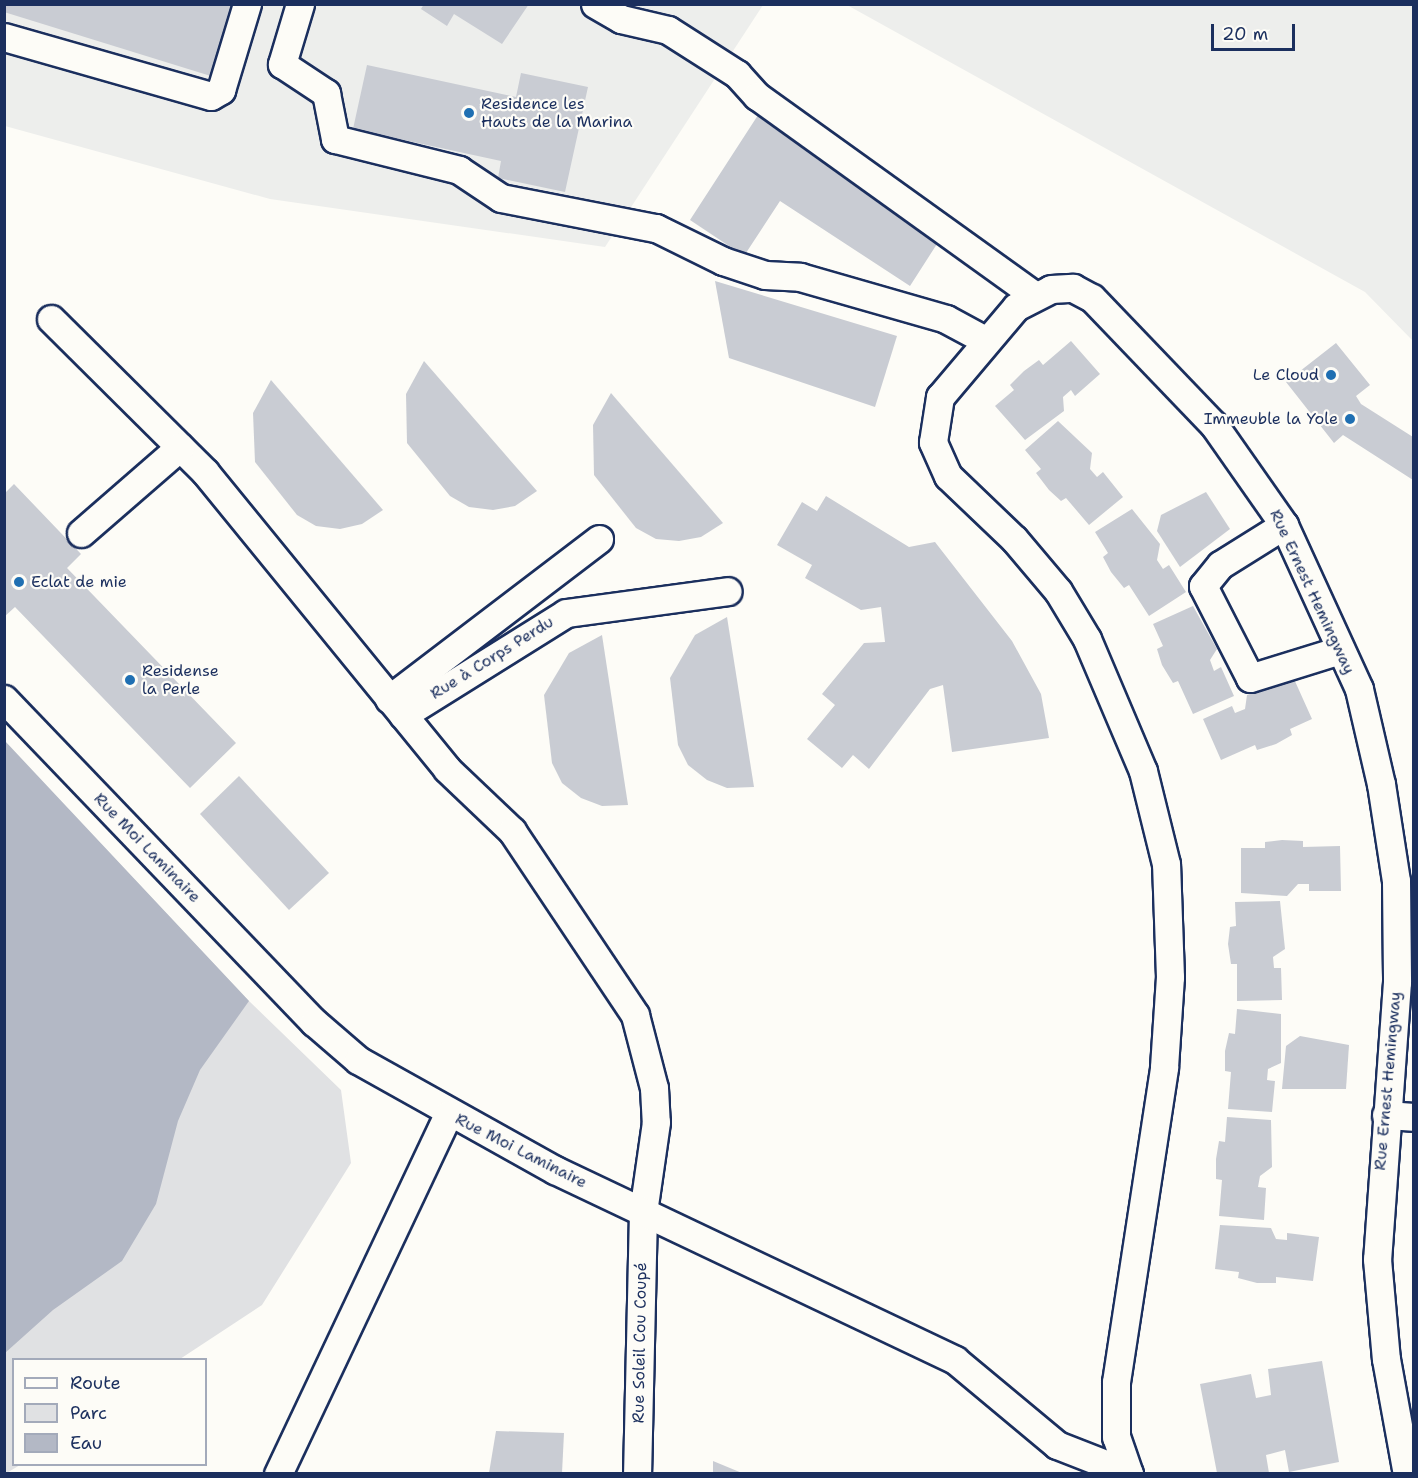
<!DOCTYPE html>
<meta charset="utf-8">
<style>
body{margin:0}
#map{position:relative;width:1418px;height:1478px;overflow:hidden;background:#fdfcf7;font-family:"Shantell Sans",sans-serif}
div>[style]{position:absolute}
.built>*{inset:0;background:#edeeec}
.green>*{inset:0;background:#e0e1e3}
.water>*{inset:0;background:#b3b8c5}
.building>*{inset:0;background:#c9ccd3}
.roads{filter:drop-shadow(2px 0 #1b2f5e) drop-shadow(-2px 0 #1b2f5e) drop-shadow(0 2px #1b2f5e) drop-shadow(0 -2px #1b2f5e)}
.minor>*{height:27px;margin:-13.5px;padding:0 13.5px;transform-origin:13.5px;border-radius:13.5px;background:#fdfcf7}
.dots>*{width:16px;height:16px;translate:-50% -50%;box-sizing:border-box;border:3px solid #fdfcf7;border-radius:50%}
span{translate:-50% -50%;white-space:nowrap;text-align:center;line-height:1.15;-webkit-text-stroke:4.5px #fdfcf7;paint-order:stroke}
.poi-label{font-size:16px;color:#1b2f5e}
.left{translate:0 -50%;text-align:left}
.right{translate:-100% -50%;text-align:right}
.street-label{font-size:16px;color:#1b2f5e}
.frame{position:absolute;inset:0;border:6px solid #1b2f5e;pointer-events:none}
.legend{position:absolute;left:12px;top:1358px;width:195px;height:108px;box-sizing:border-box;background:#fdfcf7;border:2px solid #a3aaba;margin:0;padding:8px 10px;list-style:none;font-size:18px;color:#1b2f5e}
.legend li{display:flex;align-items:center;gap:12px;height:30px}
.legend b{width:30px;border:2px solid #a3aaba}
.scale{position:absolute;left:1211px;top:24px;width:84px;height:27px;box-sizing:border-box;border:3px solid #1b2f5e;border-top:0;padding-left:8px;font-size:18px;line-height:21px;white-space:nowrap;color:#1b2f5e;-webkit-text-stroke:4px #fdfcf7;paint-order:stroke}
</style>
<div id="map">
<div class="built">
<i style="clip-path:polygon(4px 5px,763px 5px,605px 247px,270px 199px,5px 126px)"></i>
<i style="clip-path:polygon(847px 5px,1413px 5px,1413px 341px,1365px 292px)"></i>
</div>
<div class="green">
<i style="clip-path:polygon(4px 741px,249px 1001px,341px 1090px,351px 1163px,262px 1305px,180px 1359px,14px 1360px,14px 1464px,20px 1465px,5px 1474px)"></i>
</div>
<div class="water">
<i style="clip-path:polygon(5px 741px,249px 1001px,200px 1070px,178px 1121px,156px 1204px,122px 1261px,53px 1310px,5px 1353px)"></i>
</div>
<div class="building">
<i style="clip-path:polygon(4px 4px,237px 4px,214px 77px,4px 12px)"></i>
<i style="clip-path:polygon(424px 4px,529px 4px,502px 44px,454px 14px,447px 26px,421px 9px)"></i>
<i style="clip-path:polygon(367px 65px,516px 97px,521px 73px,588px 87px,565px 192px,498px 178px,501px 161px,353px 129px)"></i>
<i style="clip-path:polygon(760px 112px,944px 233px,910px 286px,780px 201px,744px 256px,690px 220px)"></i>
<i style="clip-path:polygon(715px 281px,897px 336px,875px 407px,729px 358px)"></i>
<i style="clip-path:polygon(1071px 341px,1100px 374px,1075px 396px,1071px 390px,1063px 397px,1064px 411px,1025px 440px,995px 406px,1014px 390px,1010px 385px,1024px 371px,1039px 360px,1043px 365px)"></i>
<i style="clip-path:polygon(1336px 343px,1370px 385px,1356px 396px,1361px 404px,1413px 437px,1413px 480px,1343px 435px,1334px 443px,1286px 382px)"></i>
<i style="clip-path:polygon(424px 361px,537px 491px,515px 506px,493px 510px,469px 507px,450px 496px,407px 443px,406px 394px)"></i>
<i style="clip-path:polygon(271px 380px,383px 510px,362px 524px,340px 529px,316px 526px,297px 515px,255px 462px,253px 413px)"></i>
<i style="clip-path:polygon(611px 393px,723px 523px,701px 537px,679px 541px,656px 539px,636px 528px,594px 475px,593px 425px)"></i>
<i style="clip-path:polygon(1058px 421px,1092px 453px,1090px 469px,1097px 477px,1103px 472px,1123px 497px,1089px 525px,1066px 498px,1061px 501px,1049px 490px,1036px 473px,1041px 469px,1025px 450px)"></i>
<i style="clip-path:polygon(14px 484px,81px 554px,67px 568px,236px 743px,190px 788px,15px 607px,4px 617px,4px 494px)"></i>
<i style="clip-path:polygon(1206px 492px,1230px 529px,1180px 567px,1157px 531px,1161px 515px)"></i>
<i style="clip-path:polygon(826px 496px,909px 547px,935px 542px,1012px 641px,1041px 694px,1049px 738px,952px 752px,943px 685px,930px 689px,869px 769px,853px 755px,842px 768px,807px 739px,835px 705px,822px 694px,864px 643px,885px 642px,881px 607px,861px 610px,805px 578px,812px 565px,777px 545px,802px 502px,817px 511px)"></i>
<i style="clip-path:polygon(1132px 509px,1160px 544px,1157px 560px,1163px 569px,1169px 565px,1186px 592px,1149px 616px,1129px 585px,1124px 588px,1111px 572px,1103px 557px,1108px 553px,1095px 532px)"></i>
<i style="clip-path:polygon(1193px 606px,1217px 649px,1210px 660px,1214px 671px,1221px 667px,1234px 696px,1193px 714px,1178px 681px,1173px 683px,1162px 665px,1157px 649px,1163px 646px,1153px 624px)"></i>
<i style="clip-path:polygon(727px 617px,754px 787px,727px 788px,707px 780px,688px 765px,678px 745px,670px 678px,695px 635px)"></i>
<i style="clip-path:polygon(602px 635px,628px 805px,602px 806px,581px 798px,562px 783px,552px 763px,544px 695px,569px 653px)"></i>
<i style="clip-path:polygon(1294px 679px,1312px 719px,1290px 729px,1292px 735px,1276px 744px,1257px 750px,1255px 745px,1221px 760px,1203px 719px,1232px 706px,1235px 713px,1245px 709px,1247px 695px)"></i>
<i style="clip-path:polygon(239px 776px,329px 873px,289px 910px,200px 814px)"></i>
<i style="clip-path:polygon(1282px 840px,1303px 841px,1303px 847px,1340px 846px,1341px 891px,1309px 891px,1309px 884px,1298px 884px,1287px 896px,1241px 893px,1241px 848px,1265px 848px,1265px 842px)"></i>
<i style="clip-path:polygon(1280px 901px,1285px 949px,1273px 957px,1274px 968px,1281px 968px,1282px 1000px,1237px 1001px,1237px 964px,1231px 964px,1228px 944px,1230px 927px,1236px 926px,1235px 902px)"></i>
<i style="clip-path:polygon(1237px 1009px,1281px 1014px,1281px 1063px,1268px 1069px,1267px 1080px,1275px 1081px,1272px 1112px,1228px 1109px,1231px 1072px,1225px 1071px,1225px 1051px,1229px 1033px,1235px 1034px)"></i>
<i style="clip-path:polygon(1300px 1036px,1349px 1045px,1346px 1089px,1282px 1089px,1286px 1046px)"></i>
<i style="clip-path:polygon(1227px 1117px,1271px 1120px,1272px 1167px,1260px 1176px,1258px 1187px,1266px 1188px,1264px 1220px,1219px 1216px,1222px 1180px,1216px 1179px,1216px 1159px,1219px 1141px,1225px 1142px)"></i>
<i style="clip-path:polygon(1220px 1225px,1271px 1228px,1276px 1239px,1287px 1240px,1287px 1233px,1319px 1237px,1313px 1281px,1276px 1277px,1276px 1283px,1257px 1283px,1238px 1278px,1239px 1272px,1215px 1269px)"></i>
<i style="clip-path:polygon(1322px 1361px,1339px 1462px,1289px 1472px,1285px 1450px,1266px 1455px,1269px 1473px,1217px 1473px,1200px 1384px,1251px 1374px,1256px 1398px,1271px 1395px,1268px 1369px)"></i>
<i style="clip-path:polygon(496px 1431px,564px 1433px,562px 1473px,489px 1473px)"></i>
<i style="clip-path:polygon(713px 1461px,742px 1473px,713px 1473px)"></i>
</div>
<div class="roads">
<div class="minor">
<i style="left:300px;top:4px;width:63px;rotate:106.7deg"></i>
<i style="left:282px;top:64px;width:53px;rotate:33.4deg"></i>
<i style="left:326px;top:93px;width:47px;rotate:78.9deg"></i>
<i style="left:335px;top:139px;width:128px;rotate:14deg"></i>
<i style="left:459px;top:170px;width:50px;rotate:33.7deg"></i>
<i style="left:501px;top:198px;width:158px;rotate:11deg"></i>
<i style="left:656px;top:228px;width:75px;rotate:26.2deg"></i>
<i style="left:723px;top:261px;width:44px;rotate:18.4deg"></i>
<i style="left:765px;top:275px;width:35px;rotate:3deg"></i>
<i style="left:800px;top:277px;width:152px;rotate:16deg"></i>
<i style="left:946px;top:319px;width:44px;rotate:28.3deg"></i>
<i style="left:595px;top:4px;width:30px;rotate:30deg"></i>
<i style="left:621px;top:19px;width:48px;rotate:13.2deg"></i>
<i style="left:668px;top:30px;width:82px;rotate:32.5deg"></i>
<i style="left:737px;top:74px;width:30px;rotate:48deg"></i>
<i style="left:757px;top:96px;width:340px;rotate:35.7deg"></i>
<i style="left:4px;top:37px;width:215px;rotate:15.9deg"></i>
<i style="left:211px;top:96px;width:12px;rotate:-31deg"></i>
<i style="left:221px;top:90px;width:90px;rotate:-73.2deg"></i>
<i style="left:51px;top:319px;width:217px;rotate:44.8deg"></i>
<i style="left:205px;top:472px;width:383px;rotate:50.8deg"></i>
<i style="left:447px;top:769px;width:90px;rotate:43.6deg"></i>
<i style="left:512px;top:831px;width:221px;rotate:56.2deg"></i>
<i style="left:635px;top:1015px;width:75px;rotate:75.4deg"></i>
<i style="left:654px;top:1088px;width:34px;rotate:87deg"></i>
<i style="left:656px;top:1122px;width:91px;rotate:98.2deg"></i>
<i style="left:643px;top:1212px;width:262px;rotate:91.3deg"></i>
<i style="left:1284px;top:525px;width:75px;rotate:148deg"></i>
<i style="left:1220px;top:565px;width:27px;rotate:129deg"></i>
<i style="left:1203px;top:586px;width:103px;rotate:62.9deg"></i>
<i style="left:1250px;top:678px;width:94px;rotate:-17.3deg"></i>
<i style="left:81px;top:533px;width:131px;rotate:-41deg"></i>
<i style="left:4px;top:699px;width:448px;rotate:46.2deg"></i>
<i style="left:314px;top:1022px;width:58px;rotate:40.8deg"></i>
<i style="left:358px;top:1060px;width:226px;rotate:29.2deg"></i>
<i style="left:555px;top:1170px;width:443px;rotate:25.4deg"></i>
<i style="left:955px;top:1360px;width:133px;rotate:39.8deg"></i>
<i style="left:1057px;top:1445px;width:77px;rotate:21.3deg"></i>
<i style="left:389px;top:699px;width:264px;rotate:-37.3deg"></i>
<i style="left:403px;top:715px;width:192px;rotate:-32deg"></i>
<i style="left:566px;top:613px;width:163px;rotate:-7.7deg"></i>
<i style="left:1386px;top:1115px;width:28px;rotate:4deg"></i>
<i style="left:278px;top:1474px;width:398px;rotate:-64.7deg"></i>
<i style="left:1129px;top:1474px;width:39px;rotate:-109deg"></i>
<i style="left:1116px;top:1437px;width:55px;rotate:-90deg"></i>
<i style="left:1116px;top:1382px;width:319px;rotate:-81.3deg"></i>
<i style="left:1164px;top:1067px;width:90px;rotate:-86.2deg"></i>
<i style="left:1170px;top:977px;width:113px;rotate:-92deg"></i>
<i style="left:1166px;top:864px;width:96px;rotate:-103.9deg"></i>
<i style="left:1143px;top:771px;width:143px;rotate:-113deg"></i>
<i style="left:1087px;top:639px;width:56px;rotate:-121.1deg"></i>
<i style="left:1058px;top:591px;width:68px;rotate:-130.2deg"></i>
<i style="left:1014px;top:539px;width:91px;rotate:-136.3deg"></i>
<i style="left:948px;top:476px;width:37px;rotate:-114deg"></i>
<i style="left:933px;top:442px;width:46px;rotate:-81.2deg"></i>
<i style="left:940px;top:397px;width:118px;rotate:-49.8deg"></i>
<i style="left:1016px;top:307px;width:39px;rotate:-27deg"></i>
<i style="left:1051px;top:289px;width:22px;rotate:-3deg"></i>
<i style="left:1073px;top:288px;width:21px;rotate:28deg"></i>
<i style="left:1092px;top:298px;width:176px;rotate:46.2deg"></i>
<i style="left:1214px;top:425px;width:122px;rotate:55deg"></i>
<i style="left:1284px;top:525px;width:180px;rotate:65.4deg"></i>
<i style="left:1359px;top:689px;width:98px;rotate:77deg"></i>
<i style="left:1381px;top:784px;width:98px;rotate:81.2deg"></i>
<i style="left:1396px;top:881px;width:101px;rotate:89.4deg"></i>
<i style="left:1397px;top:982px;width:278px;rotate:94.1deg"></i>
<i style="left:1377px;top:1259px;width:100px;rotate:84.9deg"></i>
<i style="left:1386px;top:1359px;width:117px;rotate:79.7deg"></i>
</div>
</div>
<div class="dots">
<i style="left:469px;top:113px;background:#1f6fb2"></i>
<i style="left:1331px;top:375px;background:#1f6fb2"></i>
<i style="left:1350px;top:419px;background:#1f6fb2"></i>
<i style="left:19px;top:582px;background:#1f6fb2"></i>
<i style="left:130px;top:680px;background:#1f6fb2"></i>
</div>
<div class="poi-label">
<span class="left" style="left:481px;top:113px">Residence les<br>Hauts de la Marina</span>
<span class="right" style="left:1319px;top:375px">Le Cloud</span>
<span class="right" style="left:1338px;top:419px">Immeuble la Yole</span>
<span class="left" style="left:31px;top:582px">Eclat de mie</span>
<span class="left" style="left:142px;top:680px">Residense<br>la Perle</span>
</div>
<div class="street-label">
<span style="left:1312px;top:592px;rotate:65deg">Rue Ernest Hemingway</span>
<span style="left:492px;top:658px;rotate:-32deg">Rue à Corps Perdu</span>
<span style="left:147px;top:848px;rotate:46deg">Rue Moi Laminaire</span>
<span style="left:1388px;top:1081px;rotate:-85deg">Rue Ernest Hemingway</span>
<span style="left:521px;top:1151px;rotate:27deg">Rue Moi Laminaire</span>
<span style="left:640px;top:1343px;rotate:-89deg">Rue Soleil Cou Coupé</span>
</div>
<div class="frame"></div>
<ul class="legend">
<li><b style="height:8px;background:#fdfcf7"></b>Route</li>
<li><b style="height:16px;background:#e0e1e3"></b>Parc</li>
<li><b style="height:16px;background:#b3b8c5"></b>Eau</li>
</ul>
<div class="scale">20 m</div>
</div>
